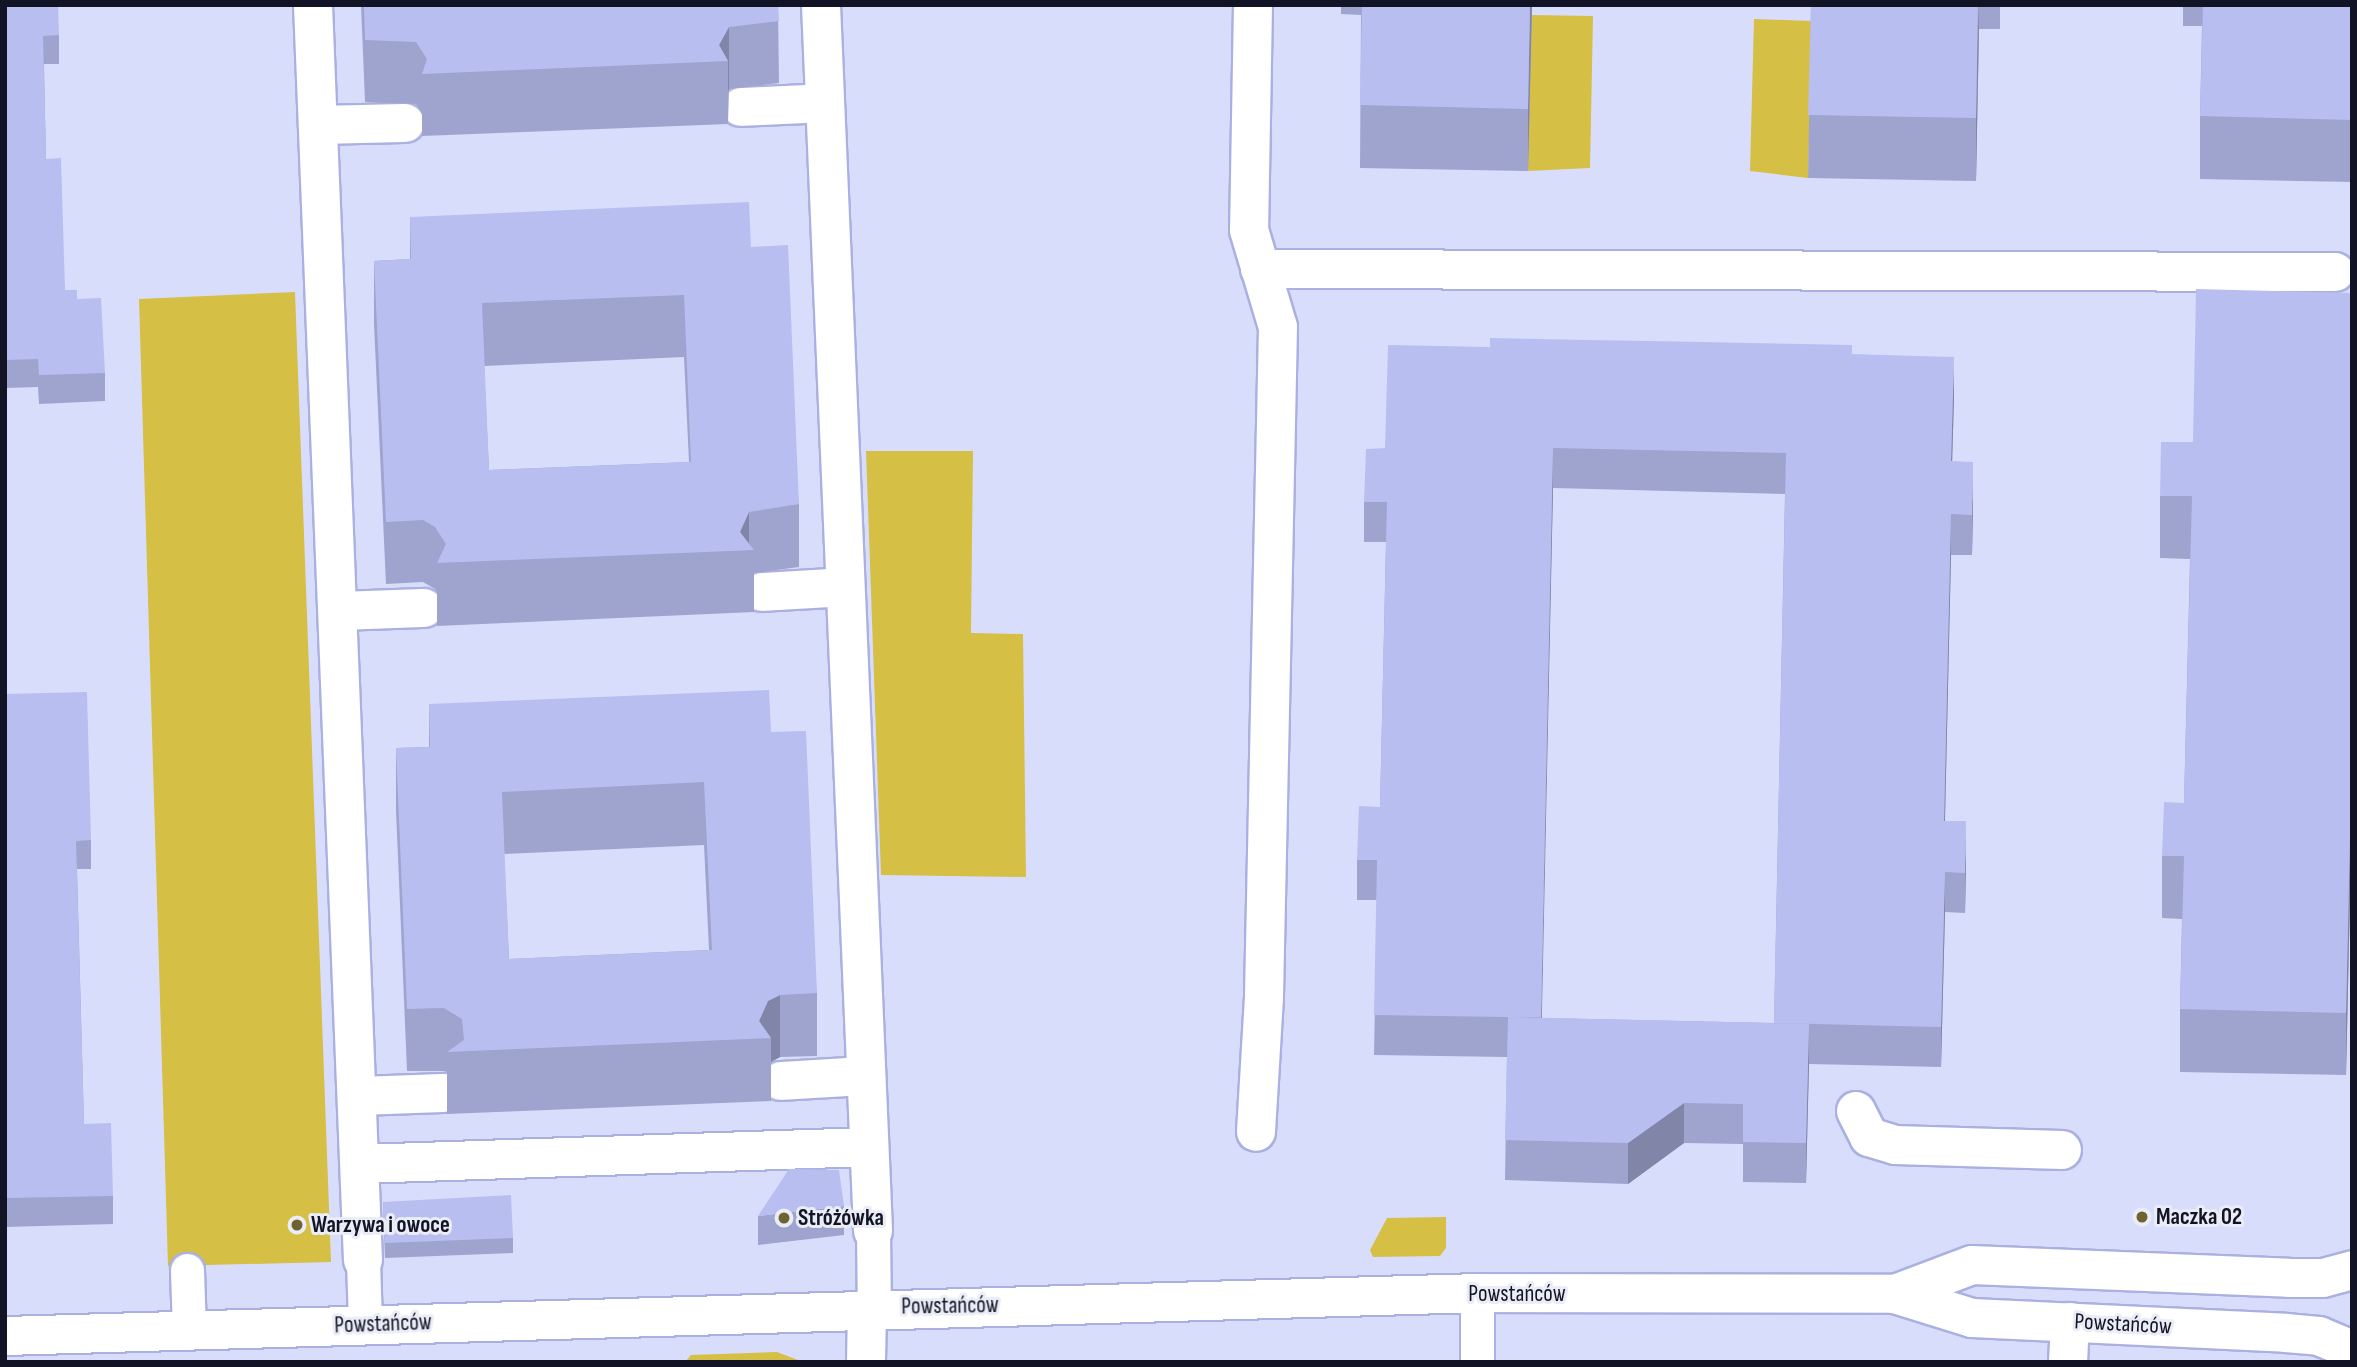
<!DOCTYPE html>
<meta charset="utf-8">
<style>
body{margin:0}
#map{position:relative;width:2357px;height:1367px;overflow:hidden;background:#d9ddfc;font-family:"Sofia Sans Condensed",sans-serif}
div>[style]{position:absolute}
.green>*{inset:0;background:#d5bf44}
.roads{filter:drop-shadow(2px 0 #aab1e1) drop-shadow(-2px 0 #aab1e1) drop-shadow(0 2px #aab1e1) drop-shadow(0 -2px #aab1e1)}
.lane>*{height:33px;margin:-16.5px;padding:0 16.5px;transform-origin:16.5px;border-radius:16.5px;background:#fff}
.street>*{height:38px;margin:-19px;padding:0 19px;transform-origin:19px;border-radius:19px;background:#fff}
.secondary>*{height:38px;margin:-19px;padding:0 19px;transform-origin:19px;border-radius:19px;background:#fff}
.wall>*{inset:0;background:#9ea4ce}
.shaded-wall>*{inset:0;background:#8186a8}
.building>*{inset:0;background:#b8bff0}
.dots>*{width:19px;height:19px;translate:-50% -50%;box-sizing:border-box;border:4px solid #eaecf6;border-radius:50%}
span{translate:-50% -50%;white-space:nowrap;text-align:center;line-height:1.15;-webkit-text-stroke:6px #eaecf6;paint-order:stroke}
.poi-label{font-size:23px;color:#121425;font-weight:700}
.left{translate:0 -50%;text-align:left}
.street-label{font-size:23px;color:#121425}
.frame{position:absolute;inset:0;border:7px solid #121425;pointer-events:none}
</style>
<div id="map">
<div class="green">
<i style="clip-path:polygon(1531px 15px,1593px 16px,1590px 168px,1528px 171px)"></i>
<i style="clip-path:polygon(1754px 19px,1812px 21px,1808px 178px,1750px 171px)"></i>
<i style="clip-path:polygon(295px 292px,331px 1262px,168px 1266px,139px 299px)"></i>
<i style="clip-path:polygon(866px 451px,973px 451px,971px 633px,1023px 634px,1026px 877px,881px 875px)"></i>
<i style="clip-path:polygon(1446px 1217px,1446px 1248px,1440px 1256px,1373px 1257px,1370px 1250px,1387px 1218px)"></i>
<i style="clip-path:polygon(777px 1352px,803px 1362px,685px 1362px,691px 1355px)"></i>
</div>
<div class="roads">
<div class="lane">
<i style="left:873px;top:1231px;width:77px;rotate:89.3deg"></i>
<i style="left:363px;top:1260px;width:64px;rotate:88.2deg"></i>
<i style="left:187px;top:1270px;width:60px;rotate:88.1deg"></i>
<i style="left:1477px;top:1362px;width:69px;rotate:-90deg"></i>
</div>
<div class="street">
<i style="left:313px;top:5px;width:1256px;rotate:87.72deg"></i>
<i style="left:821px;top:5px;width:1227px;rotate:87.57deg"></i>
<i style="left:1253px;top:5px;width:225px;rotate:91deg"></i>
<i style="left:1249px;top:230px;width:101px;rotate:73.4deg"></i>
<i style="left:1278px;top:327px;width:670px;rotate:91.2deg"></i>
<i style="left:1264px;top:997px;width:135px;rotate:93.4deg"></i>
<i style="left:741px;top:107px;width:84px;rotate:-2.7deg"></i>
<i style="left:318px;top:125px;width:87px;rotate:-1.3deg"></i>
<i style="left:1260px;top:269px;width:1075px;rotate:0.16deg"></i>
<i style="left:762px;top:592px;width:83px;rotate:-3.4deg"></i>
<i style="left:338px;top:611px;width:86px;rotate:-2deg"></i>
<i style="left:781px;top:1081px;width:85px;rotate:-3.4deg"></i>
<i style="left:358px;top:1096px;width:86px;rotate:-2deg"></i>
<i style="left:1856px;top:1111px;width:29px;rotate:63deg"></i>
<i style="left:1869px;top:1137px;width:27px;rotate:17deg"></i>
<i style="left:1895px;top:1145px;width:167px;rotate:1.7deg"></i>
<i style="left:360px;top:1164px;width:509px;rotate:-1.91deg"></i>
<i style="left:866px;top:1362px;width:54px;rotate:-88.9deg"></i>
<i style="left:2068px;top:1362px;width:40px;rotate:-87.1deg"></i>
</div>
<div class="secondary">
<i style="left:1895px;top:1294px;width:82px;rotate:-20.6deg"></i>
<i style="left:1972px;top:1265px;width:317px;rotate:2.3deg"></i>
<i style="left:2289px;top:1278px;width:34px"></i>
<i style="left:2323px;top:1278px;width:30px;rotate:-15deg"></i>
<i style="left:5px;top:1336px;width:1473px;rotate:-1.67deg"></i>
<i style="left:1477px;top:1293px;width:418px;rotate:0.1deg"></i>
<i style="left:1895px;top:1294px;width:81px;rotate:17.3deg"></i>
<i style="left:1972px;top:1318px;width:314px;rotate:2.7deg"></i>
<i style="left:2286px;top:1333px;width:33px;rotate:5deg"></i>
<i style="left:2319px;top:1336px;width:36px;rotate:23deg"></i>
</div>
</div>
<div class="wall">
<i style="clip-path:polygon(5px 5px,59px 35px,59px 64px,44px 64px,46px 159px,65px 290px,77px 299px,105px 373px,105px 401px,39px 404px,38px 387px,5px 388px)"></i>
<i style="clip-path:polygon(361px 5px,778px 5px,779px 83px,729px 89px,728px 124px,422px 136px,422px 114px,416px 104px,365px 102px)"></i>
<i style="clip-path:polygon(1341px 5px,1532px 5px,1528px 171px,1360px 168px,1361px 15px,1341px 14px)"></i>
<i style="clip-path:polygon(1811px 5px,2000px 5px,2000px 29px,1979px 29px,1976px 181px,1808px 178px)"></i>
<i style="clip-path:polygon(2183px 5px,2352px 5px,2352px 182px,2200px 179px,2200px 116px,2202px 26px,2183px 26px)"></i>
<i style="clip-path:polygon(evenodd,410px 217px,751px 247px,799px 504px,799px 567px,754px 573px,754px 612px,437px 626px,437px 592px,435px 589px,423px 582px,386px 584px,374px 324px,374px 261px,410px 259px,410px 217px,684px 357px,689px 462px,489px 470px,484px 366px,684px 357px)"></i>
<i style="clip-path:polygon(2352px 293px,2352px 811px,2346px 1075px,2180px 1072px,2180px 1009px,2182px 919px,2162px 918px,2162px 856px,2184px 803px,2190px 559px,2160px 558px,2160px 496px,2193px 442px)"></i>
<i style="clip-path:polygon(evenodd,1490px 347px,1852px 354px,1954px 397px,1952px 461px,1973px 502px,1972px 555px,1951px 555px,1945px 821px,1966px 861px,1965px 913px,1945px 912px,1941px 1067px,1809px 1064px,1806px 1183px,1743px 1182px,1743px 1144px,1684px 1143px,1628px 1184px,1505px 1180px,1507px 1057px,1374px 1055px,1377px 900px,1357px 900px,1357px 860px,1380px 807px,1386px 542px,1364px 542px,1364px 502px,1385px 448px,1490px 347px,1553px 488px,1785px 494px,1774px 1023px,1541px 1018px,1553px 488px)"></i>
<i style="clip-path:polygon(5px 694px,91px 840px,91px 869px,77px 869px,84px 1124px,113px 1196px,113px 1224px,5px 1227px)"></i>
<i style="clip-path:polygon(evenodd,429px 704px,771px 732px,817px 993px,817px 1056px,780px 1057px,771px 1062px,771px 1101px,447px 1114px,447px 1072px,444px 1071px,407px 1071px,396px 810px,396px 748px,429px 747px,429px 704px,704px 845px,709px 950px,509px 959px,504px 854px,704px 845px)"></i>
<i style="clip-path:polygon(383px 1202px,513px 1238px,513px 1253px,385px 1258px)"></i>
<i style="clip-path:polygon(844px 1206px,844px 1235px,758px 1245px,758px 1216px)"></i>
</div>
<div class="shaded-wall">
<i style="clip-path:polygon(1530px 5px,1532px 5px,1528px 171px,1528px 109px)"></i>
<i style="clip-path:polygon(1978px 5px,1979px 29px,1976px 181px,1976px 118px)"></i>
<i style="clip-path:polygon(729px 27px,729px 89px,728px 91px,728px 61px,719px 45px)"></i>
<i style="clip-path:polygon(1954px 357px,1954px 397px,1951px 502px,1951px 461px)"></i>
<i style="clip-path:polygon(1553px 448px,1553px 488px,1541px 1058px,1541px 1017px)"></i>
<i style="clip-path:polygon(1973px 462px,1973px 502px,1972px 555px,1972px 515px)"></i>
<i style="clip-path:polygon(749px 512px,749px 550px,740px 532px)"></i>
<i style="clip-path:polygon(1951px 514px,1951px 555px,1944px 861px,1944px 821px)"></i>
<i style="clip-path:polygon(2352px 749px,2352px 811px,2346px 1075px,2346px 1013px)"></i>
<i style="clip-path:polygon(1966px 821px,1966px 861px,1965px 913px,1965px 873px)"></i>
<i style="clip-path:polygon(1945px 872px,1945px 912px,1941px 1067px,1941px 1027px)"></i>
<i style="clip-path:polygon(780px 995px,780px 1057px,771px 1062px,771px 1038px,759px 1021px,768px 1001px)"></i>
<i style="clip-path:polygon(1809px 1024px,1809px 1065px,1806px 1183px,1806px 1143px)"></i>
<i style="clip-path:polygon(1684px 1103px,1684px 1143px,1628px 1184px,1628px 1143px)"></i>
</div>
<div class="building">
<i style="clip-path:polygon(5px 5px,58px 5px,59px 35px,43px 36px,46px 159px,61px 158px,65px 290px,77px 290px,77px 299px,101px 298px,105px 373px,39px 375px,38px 359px,5px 360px)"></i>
<i style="clip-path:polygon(364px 5px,778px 5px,779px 21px,729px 27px,719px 45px,728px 61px,422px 74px,427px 59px,416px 42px,365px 40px)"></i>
<i style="clip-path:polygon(1362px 5px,1530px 5px,1528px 109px,1360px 105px)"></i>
<i style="clip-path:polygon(1811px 5px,1978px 5px,1976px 118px,1808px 115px)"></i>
<i style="clip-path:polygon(2203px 5px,2352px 5px,2352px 120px,2200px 116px)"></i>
<i style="clip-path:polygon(evenodd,749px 202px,751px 247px,788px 245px,799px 504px,749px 512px,740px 532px,754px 550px,437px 563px,446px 544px,435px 527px,423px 520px,386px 522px,374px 261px,411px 259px,410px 217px,749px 202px,684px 295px,691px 462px,489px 470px,482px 303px,684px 295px)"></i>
<i style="clip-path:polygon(2196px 289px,2352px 293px,2352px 749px,2346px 1013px,2180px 1009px,2184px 856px,2162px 856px,2164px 802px,2184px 803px,2192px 496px,2160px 496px,2161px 442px,2193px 442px)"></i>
<i style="clip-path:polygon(1490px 338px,1852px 345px,1852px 354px,1954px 357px,1951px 461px,1973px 462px,1972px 515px,1951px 514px,1944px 821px,1966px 821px,1965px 873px,1945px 872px,1941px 1027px,1774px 1023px,1786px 453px,1553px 448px,1541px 1017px,1512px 1017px,1809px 1024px,1806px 1143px,1743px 1142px,1743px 1104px,1684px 1103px,1628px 1143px,1505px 1140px,1508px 1017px,1374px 1015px,1377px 860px,1357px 860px,1359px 806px,1380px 807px,1387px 502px,1364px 502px,1366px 449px,1385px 448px,1388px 345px,1490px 347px)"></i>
<i style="clip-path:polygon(evenodd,769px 690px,771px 732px,806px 731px,817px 993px,780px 995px,768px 1001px,759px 1021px,771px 1038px,447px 1052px,464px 1040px,462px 1019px,444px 1008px,407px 1009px,396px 748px,430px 747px,429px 704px,769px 690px,704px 782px,712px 950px,509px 959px,502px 792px,704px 782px)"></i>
<i style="clip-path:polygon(87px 692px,91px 840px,76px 841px,84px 1124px,111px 1123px,113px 1196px,5px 1198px,5px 694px)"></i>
<i style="clip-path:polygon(789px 1169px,839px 1170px,844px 1206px,758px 1216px)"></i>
<i style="clip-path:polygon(511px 1195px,513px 1238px,385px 1243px,383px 1202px)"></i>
</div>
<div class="dots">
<i style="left:2142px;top:1217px;background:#6d6330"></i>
<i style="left:784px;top:1218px;background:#6d6330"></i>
<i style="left:297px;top:1225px;background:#6d6330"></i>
</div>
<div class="poi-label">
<span class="left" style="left:2156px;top:1217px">Maczka 02</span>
<span class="left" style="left:798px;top:1218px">Stróżówka</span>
<span class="left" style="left:311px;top:1225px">Warzywa i owoce</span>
</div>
<div class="street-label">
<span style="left:1517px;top:1294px">Powstańców</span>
<span style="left:950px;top:1306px;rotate:-1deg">Powstańców</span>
<span style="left:383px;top:1324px;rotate:-2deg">Powstańców</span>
<span style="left:2123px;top:1324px;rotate:3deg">Powstańców</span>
</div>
<div class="frame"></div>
</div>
